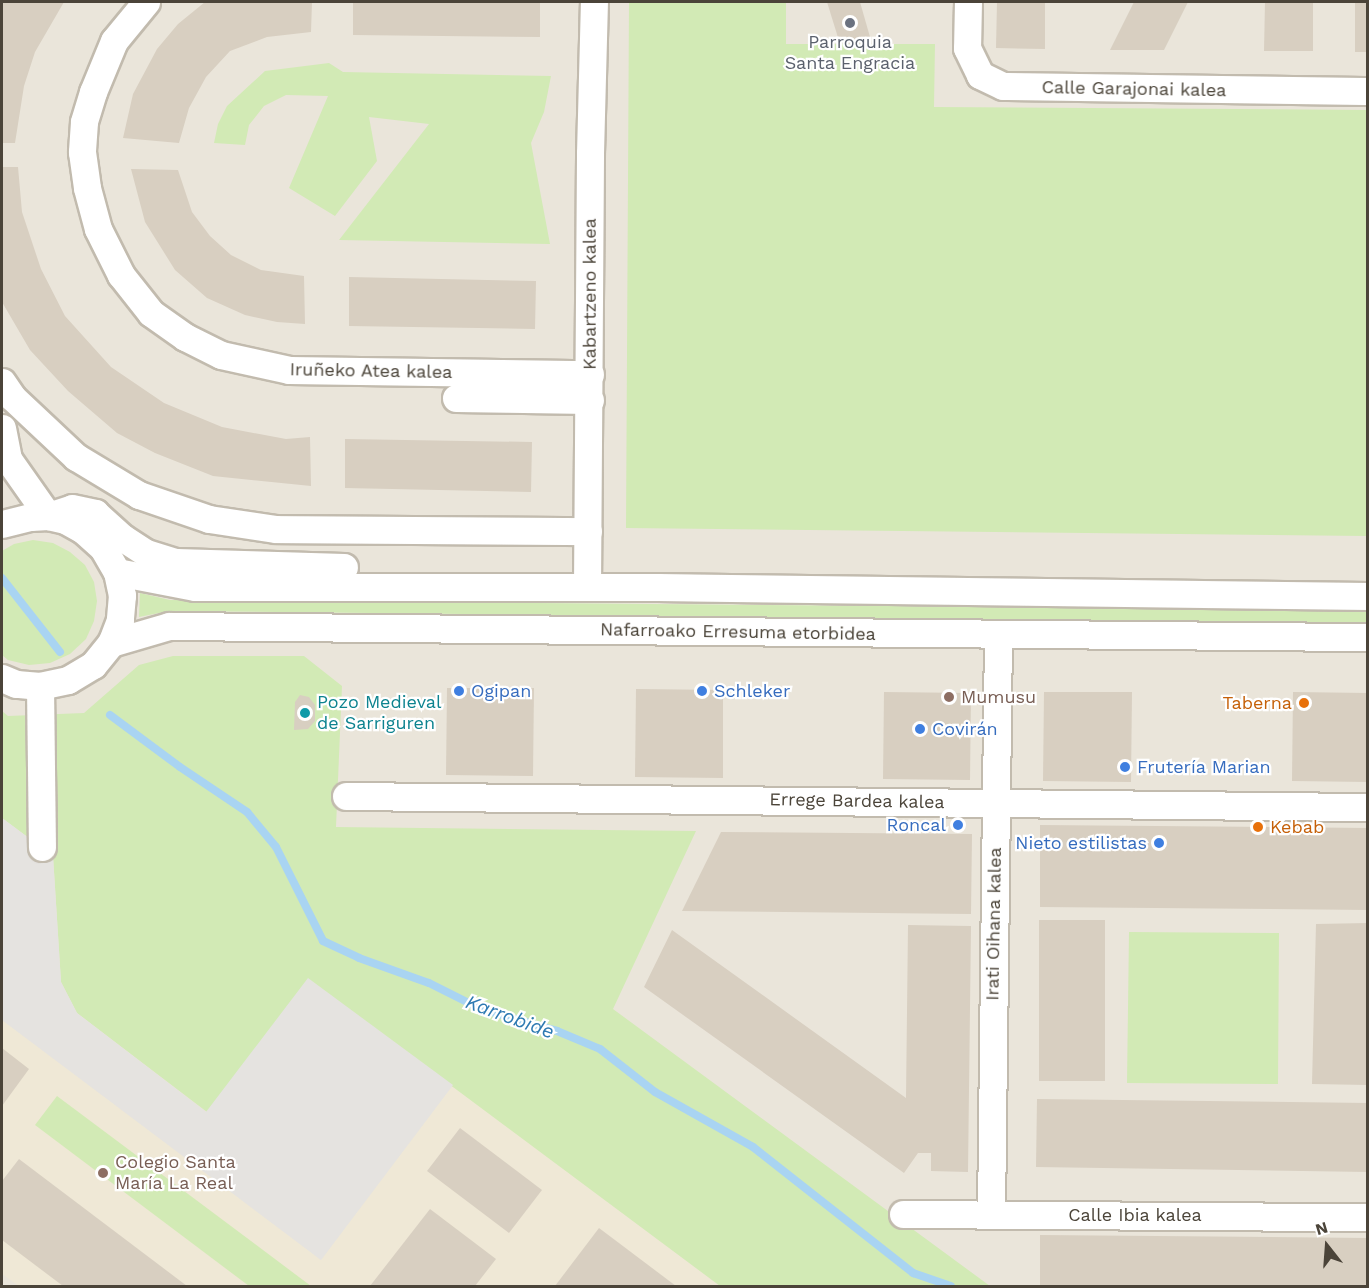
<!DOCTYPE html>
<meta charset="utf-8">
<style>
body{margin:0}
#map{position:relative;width:1369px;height:1288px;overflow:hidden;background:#f6f3ec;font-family:"Work Sans",sans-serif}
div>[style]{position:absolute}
.residential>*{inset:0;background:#eae5da}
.education>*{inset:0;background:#efe8d6}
.green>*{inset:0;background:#d2eab5}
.parking>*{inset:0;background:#e5e3e0}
.stream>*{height:8px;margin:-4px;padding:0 4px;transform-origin:4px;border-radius:4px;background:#a9d4f2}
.building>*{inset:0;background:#d8cfc1}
.roads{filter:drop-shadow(2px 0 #c2bbae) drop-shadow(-2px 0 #c2bbae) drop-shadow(0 2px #c2bbae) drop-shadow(0 -2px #c2bbae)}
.minor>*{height:27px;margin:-13.5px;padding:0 13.5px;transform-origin:13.5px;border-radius:13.5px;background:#fff}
.dots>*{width:16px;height:16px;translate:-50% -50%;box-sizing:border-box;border:3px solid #fff;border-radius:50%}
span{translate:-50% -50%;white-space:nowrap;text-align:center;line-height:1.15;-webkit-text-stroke:4.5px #fff;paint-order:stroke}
.worship-label{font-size:18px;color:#5b616d}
.street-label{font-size:18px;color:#4b4439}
.shop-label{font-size:18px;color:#366cbe}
.left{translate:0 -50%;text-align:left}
.right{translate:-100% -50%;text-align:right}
.education-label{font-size:18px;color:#785e54}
.culture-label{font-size:18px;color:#0d838f}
.food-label{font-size:18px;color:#c56008}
.water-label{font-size:20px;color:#2e7ab2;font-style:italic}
.frame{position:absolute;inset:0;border:3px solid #4b4439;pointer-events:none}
.north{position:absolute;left:1297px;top:1216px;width:60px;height:60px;-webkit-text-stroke:4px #fff;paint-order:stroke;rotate:343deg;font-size:16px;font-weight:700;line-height:24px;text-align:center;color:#4b4439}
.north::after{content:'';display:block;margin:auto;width:21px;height:27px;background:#4b4439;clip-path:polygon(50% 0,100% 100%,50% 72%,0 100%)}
</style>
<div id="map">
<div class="residential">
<i style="clip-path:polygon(2px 2px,1367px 2px,1367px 1286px,2px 1286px)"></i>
</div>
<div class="education">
<i style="clip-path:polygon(2px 1020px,321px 1260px,453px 1085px,720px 1286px,19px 1286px,2px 1274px)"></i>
</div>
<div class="green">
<i style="clip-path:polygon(629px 2px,786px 2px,786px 44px,935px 44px,934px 107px,1367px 110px,1367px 536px,626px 528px)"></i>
<i style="clip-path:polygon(329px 63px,343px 72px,551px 76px,544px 112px,531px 143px,550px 244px,339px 240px,429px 124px,369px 117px,377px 161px,335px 216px,289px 188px,328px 96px,286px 95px,264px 106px,249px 125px,245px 145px,214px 143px,218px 124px,227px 106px,265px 71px)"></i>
<i style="clip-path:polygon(33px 540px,53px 543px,70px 552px,85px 565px,94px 582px,97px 601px,94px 621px,86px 639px,70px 654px,50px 663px,29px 665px,8px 660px,2px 655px,2px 551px,14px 544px)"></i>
<i style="clip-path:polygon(140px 593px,170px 600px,1368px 610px,1367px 623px,169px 611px,139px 617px)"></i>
<i style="clip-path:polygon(173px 656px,304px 656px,342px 686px,336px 827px,696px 831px,613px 1009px,990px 1286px,720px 1286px,308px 979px,207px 1112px,77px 1013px,61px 982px,53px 856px,2px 818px,2px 711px,8px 716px,84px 713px,139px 665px)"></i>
<i style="clip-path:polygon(1129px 932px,1279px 933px,1278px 1084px,1127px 1083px)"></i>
<i style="clip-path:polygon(57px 1096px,311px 1286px,249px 1286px,35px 1125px)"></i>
</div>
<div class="parking">
<i style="clip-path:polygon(2px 818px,53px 856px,61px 982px,77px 1013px,206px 1112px,308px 978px,453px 1085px,321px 1260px,2px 1020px)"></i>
</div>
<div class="stream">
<i style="left:2px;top:578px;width:94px;rotate:51.9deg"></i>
<i style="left:110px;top:715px;width:87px;rotate:36.6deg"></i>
<i style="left:180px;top:767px;width:81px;rotate:33.9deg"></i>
<i style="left:247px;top:812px;width:45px;rotate:50.4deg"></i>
<i style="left:276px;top:847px;width:105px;rotate:63.4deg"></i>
<i style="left:323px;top:941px;width:40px;rotate:25deg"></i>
<i style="left:359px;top:958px;width:74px;rotate:19.7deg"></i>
<i style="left:429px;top:983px;width:58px;rotate:26.6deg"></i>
<i style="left:481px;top:1009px;width:79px;rotate:16.1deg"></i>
<i style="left:557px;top:1031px;width:47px;rotate:22.7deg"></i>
<i style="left:600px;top:1049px;width:70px;rotate:38deg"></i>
<i style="left:655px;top:1092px;width:112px;rotate:29.3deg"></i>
<i style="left:753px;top:1147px;width:204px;rotate:38.2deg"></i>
<i style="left:913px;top:1273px;width:40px;rotate:18.9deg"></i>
</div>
<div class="building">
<i style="clip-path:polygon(2px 2px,64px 2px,35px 52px,24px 86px,15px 143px,2px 143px)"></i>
<i style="clip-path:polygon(205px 2px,312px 2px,311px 32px,267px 37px,230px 51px,206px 77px,189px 108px,179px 143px,123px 138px,133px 94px,157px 49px,178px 24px)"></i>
<i style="clip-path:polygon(353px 2px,540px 2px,540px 37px,353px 35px)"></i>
<i style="clip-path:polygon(827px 2px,860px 2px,872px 44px,840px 44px)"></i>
<i style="clip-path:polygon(997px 2px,1045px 2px,1045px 49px,996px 48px)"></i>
<i style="clip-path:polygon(1134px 2px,1188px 2px,1164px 50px,1110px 50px)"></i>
<i style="clip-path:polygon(1265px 2px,1313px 2px,1313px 51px,1264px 51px)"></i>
<i style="clip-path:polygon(1355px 2px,1368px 2px,1368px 52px,1355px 52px)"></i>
<i style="clip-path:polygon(2px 167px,18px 167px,22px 212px,41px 269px,65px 316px,111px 367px,164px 403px,222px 427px,286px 439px,310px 437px,311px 486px,213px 476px,155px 453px,117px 433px,68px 391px,30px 350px,2px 302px)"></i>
<i style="clip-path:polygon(131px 169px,178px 170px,192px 212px,210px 236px,231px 255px,261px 270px,304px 276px,305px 324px,277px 322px,245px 315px,207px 298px,175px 270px,145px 222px)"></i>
<i style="clip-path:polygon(349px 277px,536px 281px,535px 329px,349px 326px)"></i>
<i style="clip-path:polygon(345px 439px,532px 442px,531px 492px,345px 488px)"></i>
<i style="clip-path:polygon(447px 688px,534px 688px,533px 776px,446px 775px)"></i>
<i style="clip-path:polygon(636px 689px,723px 690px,723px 778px,635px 777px)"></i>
<i style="clip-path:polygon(884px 692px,971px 693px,970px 780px,883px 779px)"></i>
<i style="clip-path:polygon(1044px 692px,1132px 692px,1131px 782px,1043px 781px)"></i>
<i style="clip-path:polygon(1293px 692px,1368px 693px,1368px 782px,1292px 781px)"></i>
<i style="clip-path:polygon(300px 695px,309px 697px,315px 705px,315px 721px,308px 729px,294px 730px,295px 702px)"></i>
<i style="clip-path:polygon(1040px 825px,1368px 828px,1368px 910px,1040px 907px)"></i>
<i style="clip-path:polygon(721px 832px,972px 834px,971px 914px,682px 911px)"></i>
<i style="clip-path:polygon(1039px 920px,1105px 920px,1105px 1081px,1039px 1081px)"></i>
<i style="clip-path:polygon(1368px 923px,1368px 1085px,1312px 1084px,1316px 924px)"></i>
<i style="clip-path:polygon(908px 925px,971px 926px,968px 1172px,931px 1171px,931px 1153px,918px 1153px,904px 1173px,644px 987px,672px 930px,906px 1098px)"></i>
<i style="clip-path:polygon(2px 1048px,29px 1069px,2px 1106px)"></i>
<i style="clip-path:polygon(1037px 1099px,1368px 1103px,1368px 1172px,1036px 1167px)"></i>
<i style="clip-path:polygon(460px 1128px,542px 1190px,509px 1233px,427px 1171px)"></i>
<i style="clip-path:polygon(19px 1159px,187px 1286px,63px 1286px,2px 1240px,2px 1181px)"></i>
<i style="clip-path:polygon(430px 1209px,496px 1259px,475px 1286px,370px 1286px)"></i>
<i style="clip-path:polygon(599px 1228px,676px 1286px,555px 1286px)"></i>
<i style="clip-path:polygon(1040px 1235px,1368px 1238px,1368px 1286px,1040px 1286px)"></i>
</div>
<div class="roads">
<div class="minor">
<i style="left:146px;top:2px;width:50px;rotate:129.4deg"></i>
<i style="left:114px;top:41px;width:55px;rotate:112.4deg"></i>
<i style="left:93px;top:92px;width:31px;rotate:107deg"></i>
<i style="left:84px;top:122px;width:30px;rotate:94deg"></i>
<i style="left:82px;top:152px;width:36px;rotate:82deg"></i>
<i style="left:87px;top:188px;width:42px;rotate:75deg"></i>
<i style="left:98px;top:229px;width:51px;rotate:63.4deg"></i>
<i style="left:121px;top:275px;width:48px;rotate:51.7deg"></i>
<i style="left:151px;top:313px;width:42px;rotate:35.2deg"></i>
<i style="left:185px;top:337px;width:40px;rotate:26.6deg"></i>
<i style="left:221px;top:355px;width:70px;rotate:12.4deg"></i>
<i style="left:289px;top:370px;width:301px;rotate:0.8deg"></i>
<i style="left:968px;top:2px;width:46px;rotate:91.2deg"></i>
<i style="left:967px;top:48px;width:30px;rotate:64deg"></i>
<i style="left:980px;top:75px;width:25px;rotate:26deg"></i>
<i style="left:1003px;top:86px;width:365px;rotate:0.8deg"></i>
<i style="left:2px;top:382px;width:18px;rotate:56deg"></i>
<i style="left:12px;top:397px;width:88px;rotate:43.2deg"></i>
<i style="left:76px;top:457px;width:74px;rotate:31.1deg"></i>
<i style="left:139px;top:495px;width:74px;rotate:18.9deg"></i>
<i style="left:209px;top:519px;width:68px;rotate:8.5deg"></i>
<i style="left:276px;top:529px;width:312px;rotate:0.4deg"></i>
<i style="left:456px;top:398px;width:134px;rotate:0.9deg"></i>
<i style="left:2px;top:428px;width:32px;rotate:79deg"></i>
<i style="left:8px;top:459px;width:70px;rotate:54.9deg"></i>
<i style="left:48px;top:516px;width:25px;rotate:-18deg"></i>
<i style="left:72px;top:508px;width:24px;rotate:12deg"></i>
<i style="left:95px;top:513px;width:38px;rotate:42deg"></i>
<i style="left:123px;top:538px;width:27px;rotate:33deg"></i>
<i style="left:146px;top:553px;width:31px;rotate:17deg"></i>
<i style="left:176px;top:562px;width:168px;rotate:1.7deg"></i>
<i style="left:2px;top:524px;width:30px;rotate:-14deg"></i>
<i style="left:31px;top:517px;width:17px;rotate:-3deg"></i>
<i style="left:48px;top:516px;width:17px;rotate:13deg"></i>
<i style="left:65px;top:520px;width:21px;rotate:29deg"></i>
<i style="left:83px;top:530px;width:27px;rotate:42deg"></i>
<i style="left:103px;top:548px;width:28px;rotate:60deg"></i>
<i style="left:117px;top:572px;width:24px;rotate:78deg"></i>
<i style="left:122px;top:595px;width:25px;rotate:95deg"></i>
<i style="left:120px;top:620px;width:25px;rotate:111deg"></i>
<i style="left:111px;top:643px;width:28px;rotate:129deg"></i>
<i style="left:93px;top:665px;width:29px;rotate:149deg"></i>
<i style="left:68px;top:680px;width:29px;rotate:168deg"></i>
<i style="left:40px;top:686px;width:24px;rotate:-175deg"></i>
<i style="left:16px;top:684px;width:15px;rotate:-157deg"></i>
<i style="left:117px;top:572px;width:79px;rotate:10.9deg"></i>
<i style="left:195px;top:587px;width:463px"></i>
<i style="left:658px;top:587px;width:710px;rotate:0.73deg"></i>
<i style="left:587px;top:587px;width:434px;rotate:-89.6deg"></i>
<i style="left:590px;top:153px;width:151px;rotate:-88.5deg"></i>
<i style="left:111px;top:643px;width:60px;rotate:-16.3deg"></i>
<i style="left:169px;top:626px;width:1199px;rotate:0.53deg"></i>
<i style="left:40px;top:686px;width:161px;rotate:89.3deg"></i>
<i style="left:346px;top:796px;width:1022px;rotate:0.62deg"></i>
<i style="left:903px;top:1214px;width:465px;rotate:0.4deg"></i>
<i style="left:991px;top:1214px;width:580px;rotate:-89.31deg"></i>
</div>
</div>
<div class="dots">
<i style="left:850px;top:23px;background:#6b7280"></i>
<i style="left:459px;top:691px;background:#3f7fe0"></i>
<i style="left:702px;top:691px;background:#3f7fe0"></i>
<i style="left:949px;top:697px;background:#8d6e63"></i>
<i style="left:1304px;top:703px;background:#e8710a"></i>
<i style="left:305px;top:713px;background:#0f9aa8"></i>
<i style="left:920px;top:729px;background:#3f7fe0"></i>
<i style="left:1125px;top:767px;background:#3f7fe0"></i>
<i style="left:958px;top:825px;background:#3f7fe0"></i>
<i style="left:1258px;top:827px;background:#e8710a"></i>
<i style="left:1159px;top:843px;background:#3f7fe0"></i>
<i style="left:103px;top:1173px;background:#8d6e63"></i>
</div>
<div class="worship-label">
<span style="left:850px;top:53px">Parroquia<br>Santa Engracia</span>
</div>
<div class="street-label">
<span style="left:1134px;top:89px;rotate:1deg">Calle Garajonai kalea</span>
<span style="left:590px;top:294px;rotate:-90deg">Kabartzeno kalea</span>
<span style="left:371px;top:371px;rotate:1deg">Iruñeko Atea kalea</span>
<span style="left:738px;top:632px;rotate:1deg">Nafarroako Erresuma etorbidea</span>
<span style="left:857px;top:801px;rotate:1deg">Errege Bardea kalea</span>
<span style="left:994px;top:924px;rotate:-89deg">Irati Oihana kalea</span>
<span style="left:1135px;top:1215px">Calle Ibia kalea</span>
</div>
<div class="shop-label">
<span class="left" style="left:471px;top:691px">Ogipan</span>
<span class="left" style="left:714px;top:691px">Schleker</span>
<span class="left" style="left:932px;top:729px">Covirán</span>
<span class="left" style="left:1137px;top:767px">Frutería Marian</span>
<span class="right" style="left:946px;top:825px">Roncal</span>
<span class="right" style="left:1147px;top:843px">Nieto estilistas</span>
</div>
<div class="education-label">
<span class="left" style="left:961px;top:697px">Mumusu</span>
<span class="left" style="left:115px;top:1173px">Colegio Santa<br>María La Real</span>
</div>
<div class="culture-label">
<span class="left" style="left:317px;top:713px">Pozo Medieval<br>de Sarriguren</span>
</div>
<div class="food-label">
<span class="right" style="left:1292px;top:703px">Taberna</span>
<span class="left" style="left:1270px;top:827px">Kebab</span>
</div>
<div class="water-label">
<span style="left:510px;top:1017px;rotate:20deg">Karrobide</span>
</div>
<div class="frame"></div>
<div class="north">N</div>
</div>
